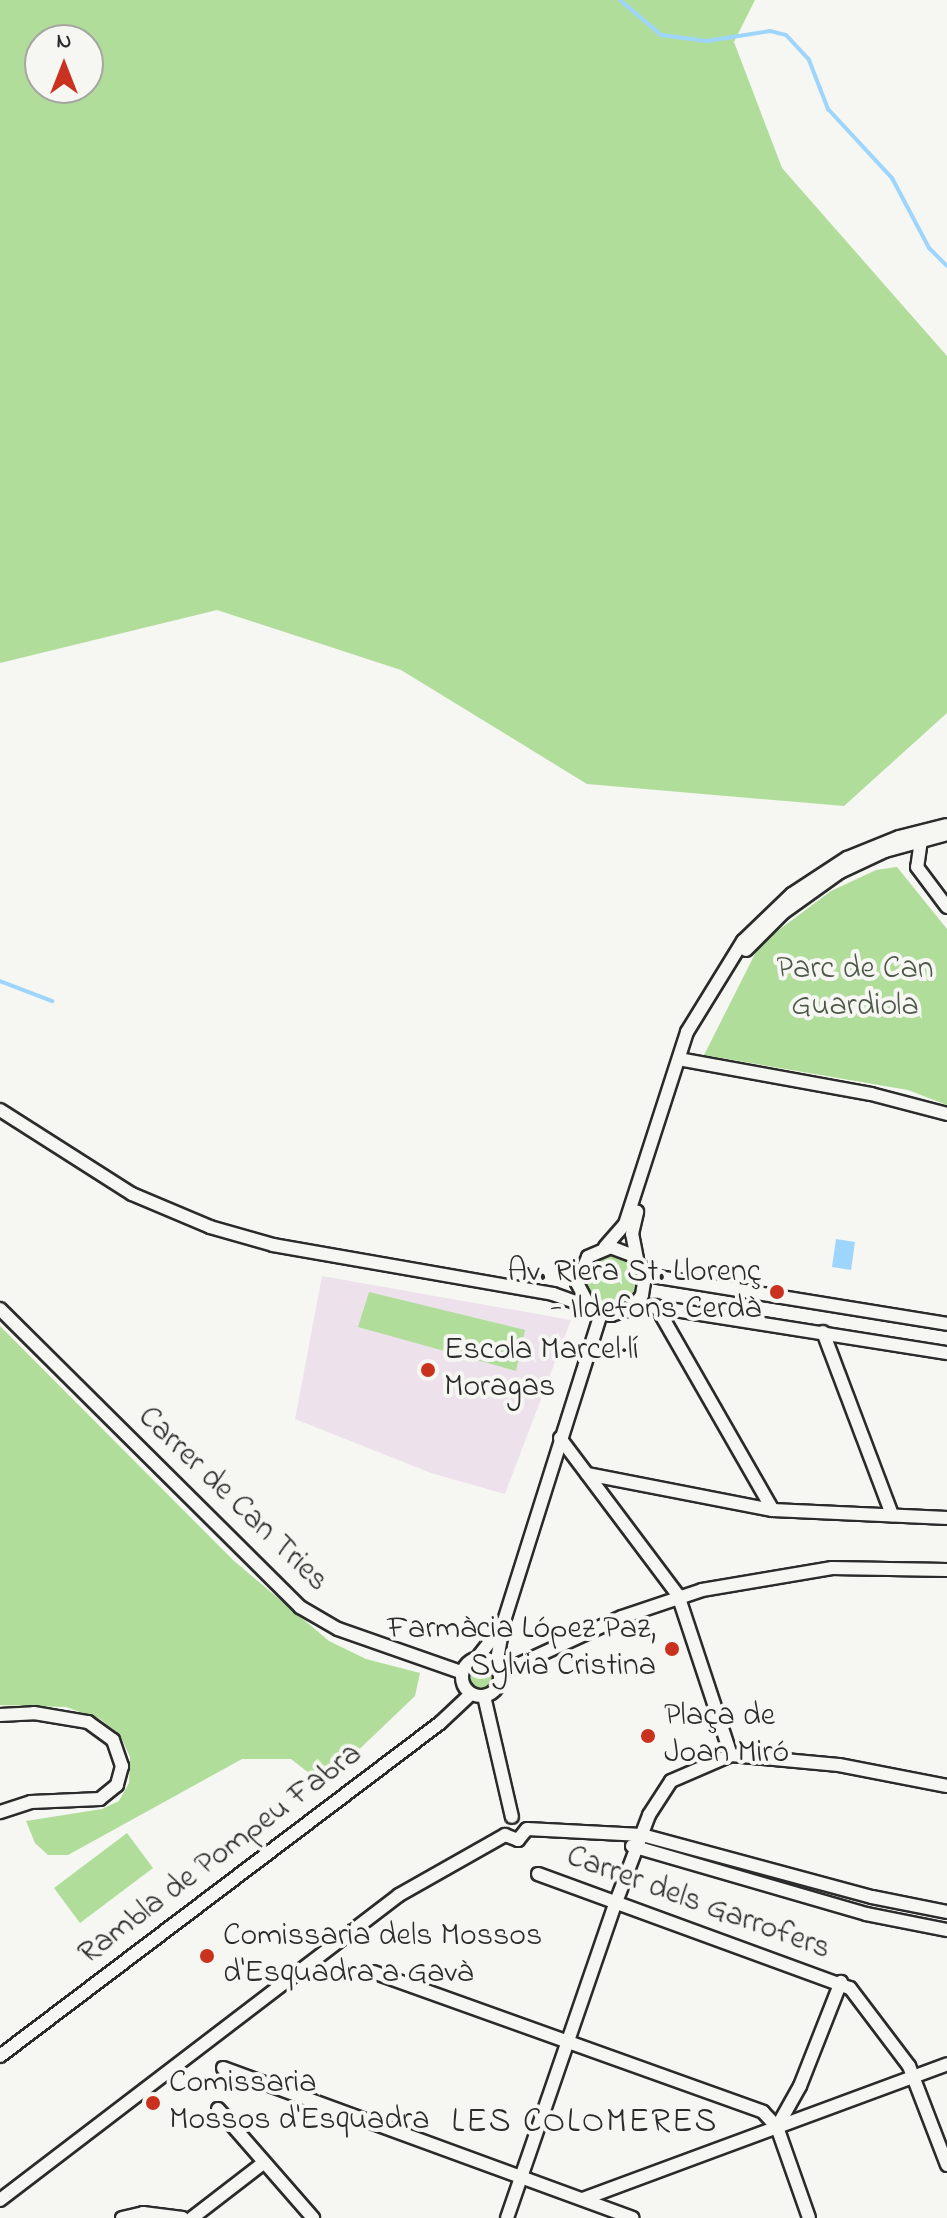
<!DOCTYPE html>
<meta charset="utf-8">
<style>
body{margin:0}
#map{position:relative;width:947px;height:2218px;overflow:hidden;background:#f6f6f2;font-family:"Indie Flower",sans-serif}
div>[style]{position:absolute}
.built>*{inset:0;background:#ede2ec}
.green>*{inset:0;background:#b1dd9b}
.round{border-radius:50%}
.water>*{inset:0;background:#9dd5fd}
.stream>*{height:4px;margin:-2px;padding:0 2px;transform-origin:2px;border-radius:2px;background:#9dd5fd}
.roads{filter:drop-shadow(2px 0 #2b2b2b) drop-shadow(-2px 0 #2b2b2b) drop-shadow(0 2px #2b2b2b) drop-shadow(0 -2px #2b2b2b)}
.street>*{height:12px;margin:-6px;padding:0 6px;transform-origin:6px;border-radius:6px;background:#f6f6f2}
.street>.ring{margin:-6px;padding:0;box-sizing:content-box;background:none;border:12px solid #f6f6f2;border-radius:50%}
.dots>*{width:22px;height:22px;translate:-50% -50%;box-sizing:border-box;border:4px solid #f6f6f2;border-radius:50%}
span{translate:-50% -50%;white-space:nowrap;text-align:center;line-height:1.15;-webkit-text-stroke:8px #f6f6f2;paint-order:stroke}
.park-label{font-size:32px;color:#4c5847}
.poi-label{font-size:32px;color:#2b2b2b}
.right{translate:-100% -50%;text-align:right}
.left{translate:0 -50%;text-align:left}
.street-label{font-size:32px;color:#2b2b2b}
.neighbourhood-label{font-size:34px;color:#2b2b2b;letter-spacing:2px}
.north{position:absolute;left:24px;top:24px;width:80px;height:80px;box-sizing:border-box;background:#f6f6f2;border:2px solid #a5a5a2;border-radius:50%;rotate:0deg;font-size:22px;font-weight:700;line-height:32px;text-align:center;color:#2b2b2b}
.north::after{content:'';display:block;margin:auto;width:28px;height:36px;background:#c8321e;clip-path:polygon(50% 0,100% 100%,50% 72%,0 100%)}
</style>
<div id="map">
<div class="built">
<i style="clip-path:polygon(322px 1276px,571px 1320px,505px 1494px,431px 1473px,295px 1419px)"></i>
</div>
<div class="green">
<i style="clip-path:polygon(evenodd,0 0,755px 0,734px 42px,782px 168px,947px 356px,947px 713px,844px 806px,587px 784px,401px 670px,217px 610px,0 663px,0 0,40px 40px,88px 40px,88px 88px,40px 88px,40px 40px)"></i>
<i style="clip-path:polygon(897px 867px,947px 929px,947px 1105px,908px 1090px,704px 1055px,760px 944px,831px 891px,876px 870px)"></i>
<i class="round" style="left:587px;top:1256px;width:50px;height:50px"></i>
<i style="clip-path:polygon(369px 1292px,525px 1330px,516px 1371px,358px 1327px)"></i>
<i style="clip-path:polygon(0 1326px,233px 1560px,329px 1641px,366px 1659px,420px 1673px,415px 1696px,323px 1784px,291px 1759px,242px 1759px,68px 1855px,48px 1855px,35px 1843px,26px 1821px,102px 1809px,119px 1801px,129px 1783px,130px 1757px,120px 1735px,100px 1719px,66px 1707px,0 1705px)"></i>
<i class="round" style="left:467px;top:1662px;width:28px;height:28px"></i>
<i style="clip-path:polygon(127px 1833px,153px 1868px,80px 1923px,54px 1888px)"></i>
</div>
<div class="water">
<i style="clip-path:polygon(836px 1239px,855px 1242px,851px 1270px,832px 1267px)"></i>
</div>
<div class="stream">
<i style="left:620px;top:0;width:54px;rotate:40.5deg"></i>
<i style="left:661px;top:35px;width:46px;rotate:7.4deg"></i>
<i style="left:707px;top:41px;width:64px;rotate:-9deg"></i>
<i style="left:770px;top:31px;width:16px;rotate:14deg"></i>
<i style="left:786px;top:35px;width:34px;rotate:47deg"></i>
<i style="left:809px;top:60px;width:53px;rotate:68.8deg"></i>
<i style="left:828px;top:109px;width:94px;rotate:47.2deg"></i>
<i style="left:892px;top:178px;width:79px;rotate:62.1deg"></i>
<i style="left:929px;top:248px;width:25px;rotate:45deg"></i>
<i style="left:0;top:981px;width:56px;rotate:21deg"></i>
</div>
<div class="roads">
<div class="street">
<i style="left:921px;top:840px;width:27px;rotate:98deg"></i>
<i style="left:917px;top:867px;width:50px;rotate:53.1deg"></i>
<i style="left:746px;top:950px;width:54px;rotate:-45deg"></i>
<i style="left:784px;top:912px;width:69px;rotate:-35.5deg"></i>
<i style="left:840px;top:872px;width:50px;rotate:-25deg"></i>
<i style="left:885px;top:851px;width:64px;rotate:-15.3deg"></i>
<i style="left:684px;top:1060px;width:190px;rotate:10.3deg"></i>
<i style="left:871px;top:1094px;width:79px;rotate:14.7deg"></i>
<i style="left:0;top:1110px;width:156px;rotate:32.5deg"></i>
<i style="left:132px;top:1194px;width:85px;rotate:22.9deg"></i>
<i style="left:210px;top:1227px;width:66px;rotate:15.9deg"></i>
<i style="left:273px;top:1245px;width:284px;rotate:9.9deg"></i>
<i style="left:553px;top:1294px;width:62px;rotate:19.9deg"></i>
<i style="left:611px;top:1315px;width:22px;rotate:-18deg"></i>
<i style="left:632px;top:1308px;width:16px;rotate:-52deg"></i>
<i style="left:642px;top:1295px;width:20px;rotate:-81deg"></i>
<i style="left:645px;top:1275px;width:22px;rotate:-120deg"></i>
<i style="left:634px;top:1256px;width:25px;rotate:-159deg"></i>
<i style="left:611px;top:1247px;width:25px;rotate:157deg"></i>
<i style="left:588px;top:1257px;width:28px;rotate:113deg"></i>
<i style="left:577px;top:1283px;width:26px;rotate:62deg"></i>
<i style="left:605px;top:1247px;width:30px;rotate:-49deg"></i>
<i style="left:625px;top:1224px;width:202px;rotate:-72.1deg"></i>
<i style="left:687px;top:1032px;width:107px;rotate:-58.4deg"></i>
<i style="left:743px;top:941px;width:68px;rotate:-43.8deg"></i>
<i style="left:792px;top:894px;width:66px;rotate:-33.2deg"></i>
<i style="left:847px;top:858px;width:56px;rotate:-22deg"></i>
<i style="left:899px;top:837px;width:49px;rotate:-14deg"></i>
<i style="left:637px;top:1259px;width:25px;rotate:-101deg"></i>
<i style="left:632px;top:1234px;width:23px;rotate:-77deg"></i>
<i style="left:643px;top:1268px;width:17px;rotate:31deg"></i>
<i style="left:658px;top:1277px;width:293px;rotate:9.2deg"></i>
<i style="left:637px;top:1304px;width:314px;rotate:9deg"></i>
<i style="left:656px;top:1306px;width:235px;rotate:60.2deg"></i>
<i style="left:0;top:1309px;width:423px;rotate:44.8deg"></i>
<i style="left:300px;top:1607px;width:44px;rotate:30.1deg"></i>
<i style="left:338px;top:1629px;width:130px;rotate:19.3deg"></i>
<i style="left:823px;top:1332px;width:196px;rotate:69.3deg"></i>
<i style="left:560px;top:1438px;width:196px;rotate:53.1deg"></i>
<i style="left:678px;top:1595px;width:169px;rotate:71.7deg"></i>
<i style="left:587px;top:1474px;width:189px;rotate:11deg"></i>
<i style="left:773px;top:1510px;width:174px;rotate:2.6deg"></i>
<i style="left:478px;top:1657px;width:37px;rotate:-52deg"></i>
<i class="ring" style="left:462px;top:1658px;width:26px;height:26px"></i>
<i style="left:496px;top:1665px;width:45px;rotate:-79.7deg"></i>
<i style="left:504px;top:1621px;width:323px;rotate:-72.5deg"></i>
<i style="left:500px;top:1673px;width:134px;rotate:-24.7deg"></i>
<i style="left:622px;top:1617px;width:84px;rotate:-18.6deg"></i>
<i style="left:702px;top:1590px;width:132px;rotate:-9.6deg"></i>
<i style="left:832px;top:1568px;width:115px;rotate:1deg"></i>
<i style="left:484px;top:1696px;width:124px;rotate:77deg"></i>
<i style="left:0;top:1715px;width:34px;rotate:-3deg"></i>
<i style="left:34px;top:1713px;width:55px;rotate:9.5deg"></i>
<i style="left:88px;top:1722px;width:31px;rotate:36deg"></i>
<i style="left:113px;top:1740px;width:28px;rotate:71deg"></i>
<i style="left:122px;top:1766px;width:20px;rotate:105deg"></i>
<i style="left:117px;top:1785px;width:22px;rotate:141deg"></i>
<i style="left:100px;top:1799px;width:69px;rotate:177.5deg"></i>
<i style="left:31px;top:1802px;width:33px;rotate:162deg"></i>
<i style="left:527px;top:1829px;width:115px;rotate:3deg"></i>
<i style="left:642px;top:1835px;width:238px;rotate:15.1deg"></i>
<i style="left:872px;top:1897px;width:76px;rotate:11.3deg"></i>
<i style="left:505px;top:1835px;width:14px;rotate:21deg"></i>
<i style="left:518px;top:1840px;width:14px;rotate:-51deg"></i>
<i style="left:632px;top:1846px;width:244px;rotate:16.2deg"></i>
<i style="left:866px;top:1914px;width:83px;rotate:11.2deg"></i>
<i style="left:538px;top:1874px;width:332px;rotate:20.1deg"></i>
<i style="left:850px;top:1988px;width:98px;rotate:52.9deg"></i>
<i style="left:909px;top:2066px;width:106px;rotate:69deg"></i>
<i style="left:373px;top:1972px;width:414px;rotate:19.7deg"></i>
<i style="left:763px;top:2112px;width:21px;rotate:47deg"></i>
<i style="left:777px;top:2127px;width:96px;rotate:70.6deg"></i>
<i style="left:0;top:2056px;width:552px;rotate:-37.12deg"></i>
<i style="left:440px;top:1723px;width:42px;rotate:-43.1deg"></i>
<i style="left:223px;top:2068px;width:436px;rotate:20.1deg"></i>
<i style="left:218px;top:2109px;width:145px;rotate:48.9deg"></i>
<i style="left:777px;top:2127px;width:47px;rotate:-60.7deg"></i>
<i style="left:800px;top:2086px;width:112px;rotate:-68.5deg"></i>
<i style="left:583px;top:2199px;width:388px;rotate:-20.3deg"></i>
<i style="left:0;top:2200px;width:502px;rotate:-37.39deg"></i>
<i style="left:399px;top:1895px;width:122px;rotate:-29.5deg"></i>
<i style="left:122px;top:2218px;width:22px;rotate:-13deg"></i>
<i style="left:143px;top:2213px;width:40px;rotate:7.1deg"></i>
<i style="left:192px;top:2218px;width:88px;rotate:-37.6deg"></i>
<i style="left:507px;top:2218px;width:334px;rotate:-71deg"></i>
<i style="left:616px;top:1902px;width:93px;rotate:-69.2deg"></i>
<i style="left:649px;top:1815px;width:40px;rotate:-57.1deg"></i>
<i style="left:671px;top:1781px;width:65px;rotate:-23.4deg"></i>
<i style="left:731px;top:1755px;width:108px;rotate:5.3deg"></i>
<i style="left:839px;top:1765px;width:110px;rotate:11deg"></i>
</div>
</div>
<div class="dots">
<i style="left:777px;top:1292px;background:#c8321e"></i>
<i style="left:428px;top:1370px;background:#c8321e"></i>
<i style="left:672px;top:1649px;background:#c8321e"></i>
<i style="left:648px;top:1736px;background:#c8321e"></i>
<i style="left:207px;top:1956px;background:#c8321e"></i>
<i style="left:153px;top:2103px;background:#c8321e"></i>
</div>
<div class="park-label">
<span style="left:855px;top:989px">Parc de Can<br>Guardiola</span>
</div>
<div class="poi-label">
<span class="right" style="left:761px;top:1292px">Av. Riera St. Llorenç<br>- Ildefons Cerdà</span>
<span class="left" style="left:444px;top:1370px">Escola Marcel·lí<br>Moragas</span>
<span class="right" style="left:656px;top:1649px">Farmàcia López Paz,<br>Sylvia Cristina</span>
<span class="left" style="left:664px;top:1736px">Plaça de<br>Joan Miró</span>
<span class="left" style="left:223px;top:1956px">Comissaria dels Mossos<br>d'Esquadra a Gavà</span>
<span class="left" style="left:169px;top:2103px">Comissaria<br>Mossos d'Esquadra</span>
</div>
<div class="street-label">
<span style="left:232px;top:1500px;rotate:44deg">Carrer de Can Tries</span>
<span style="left:221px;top:1855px;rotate:-37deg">Rambla de Pompeu Fabra</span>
<span style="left:698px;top:1904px;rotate:20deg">Carrer dels Garrofers</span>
</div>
<div class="neighbourhood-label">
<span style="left:585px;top:2124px">LES COLOMERES</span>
</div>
<div class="north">N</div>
</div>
